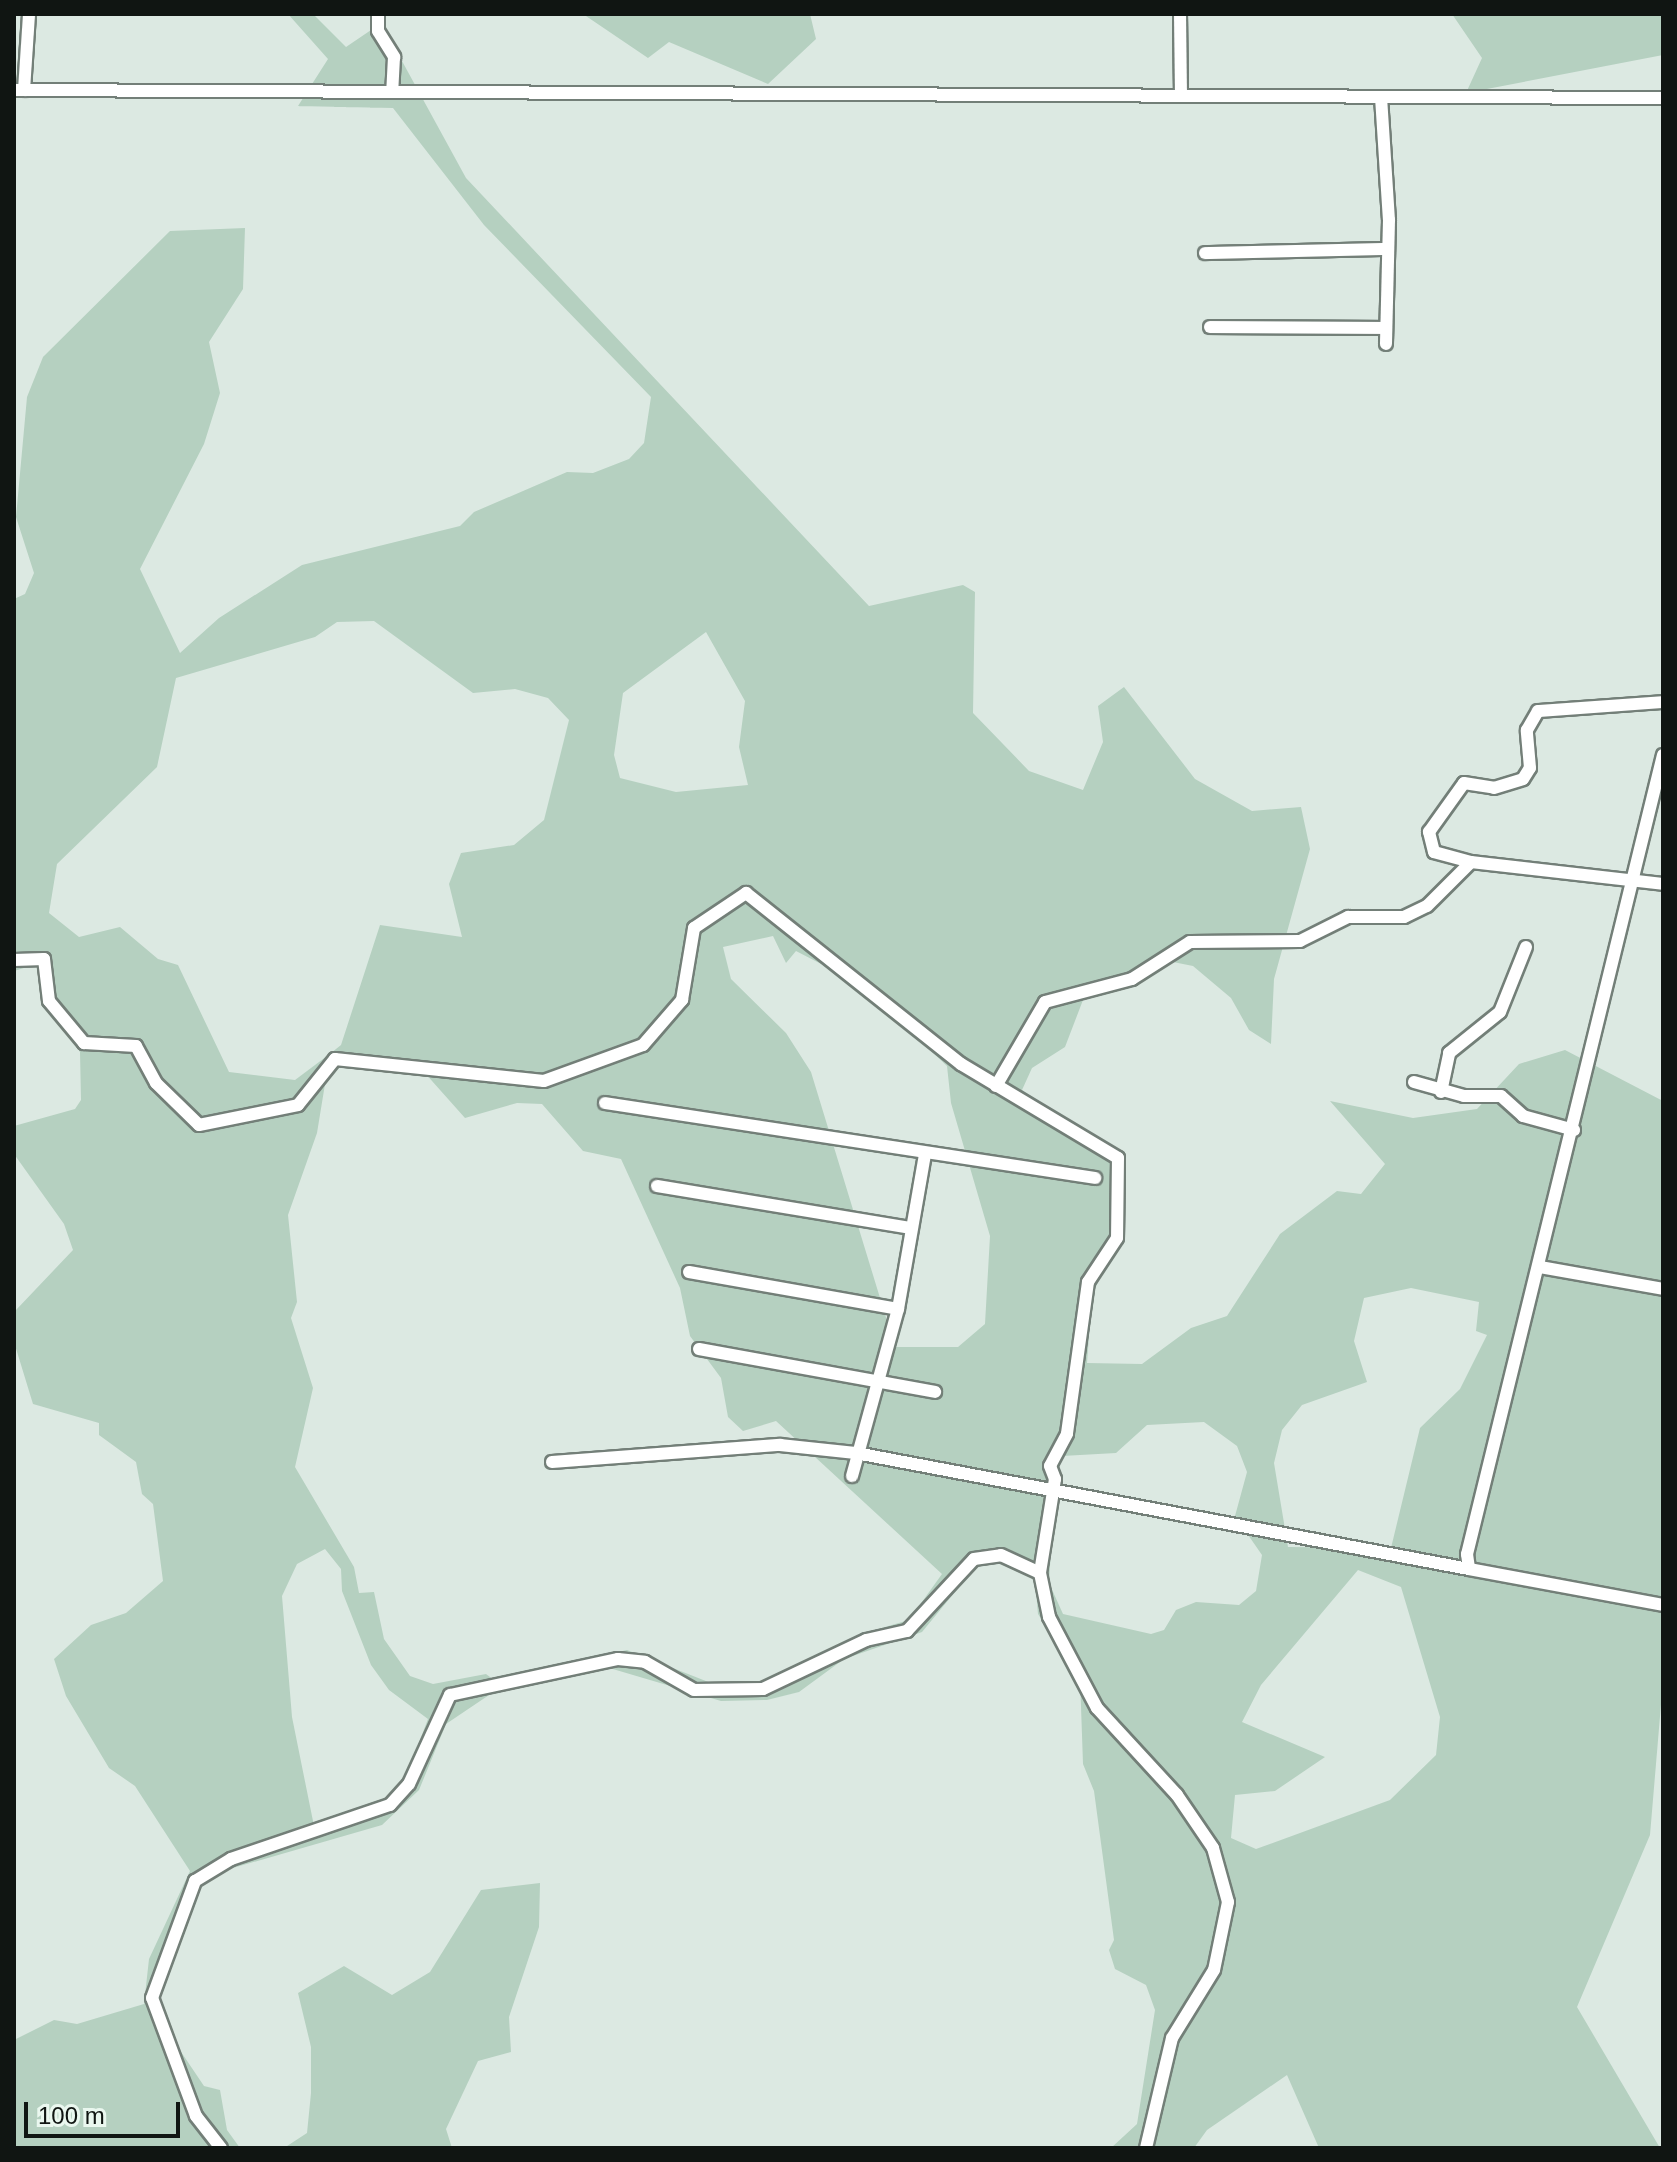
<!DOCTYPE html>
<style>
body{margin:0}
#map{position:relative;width:1677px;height:2162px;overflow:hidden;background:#dce9e2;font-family:Helvetica,sans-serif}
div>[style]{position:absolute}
.green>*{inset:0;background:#b5d0c0}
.roads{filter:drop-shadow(2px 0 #737f78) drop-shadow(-2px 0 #737f78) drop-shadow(0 2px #737f78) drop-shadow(0 -2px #737f78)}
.minor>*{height:12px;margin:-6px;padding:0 6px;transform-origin:6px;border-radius:6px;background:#fff}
span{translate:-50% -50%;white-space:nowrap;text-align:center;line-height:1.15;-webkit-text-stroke:8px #eaf7ef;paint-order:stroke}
.frame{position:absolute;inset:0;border:16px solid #101512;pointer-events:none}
.scale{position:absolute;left:24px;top:2102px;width:156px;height:36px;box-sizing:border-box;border:4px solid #101512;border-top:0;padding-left:10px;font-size:24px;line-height:28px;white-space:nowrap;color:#101512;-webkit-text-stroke:6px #eaf7ef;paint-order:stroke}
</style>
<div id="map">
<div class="green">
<i style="clip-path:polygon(evenodd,288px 14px,313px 14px,346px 47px,374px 28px,372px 14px,385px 14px,385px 30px,466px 178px,869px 606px,963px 585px,975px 592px,973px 713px,1029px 771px,1083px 790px,1103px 742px,1098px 706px,1124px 687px,1195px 779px,1252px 811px,1301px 807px,1310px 849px,1274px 979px,1271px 1044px,1249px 1030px,1231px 998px,1193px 966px,1173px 962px,1136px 984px,1083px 1000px,1065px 1047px,1032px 1068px,1022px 1090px,1125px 1159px,1123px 1229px,1092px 1295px,1087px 1363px,1142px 1364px,1191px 1328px,1227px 1316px,1280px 1234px,1337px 1191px,1361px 1194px,1385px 1164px,1330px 1101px,1413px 1118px,1477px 1109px,1519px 1064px,1565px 1050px,1663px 1101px,1663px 1681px,1650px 1835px,1577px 2007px,1660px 2148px,1319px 2148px,1287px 2075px,1207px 2130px,1194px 2148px,1111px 2148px,1137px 2124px,1155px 2010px,1146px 1985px,1115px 1969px,1109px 1950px,1114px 1940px,1094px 1791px,1083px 1764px,1080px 1678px,1038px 1614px,1035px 1580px,999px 1563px,978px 1564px,922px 1632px,844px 1659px,799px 1692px,767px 1700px,721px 1701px,606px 1667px,492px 1693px,446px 1724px,419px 1790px,382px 1825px,212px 1874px,197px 1890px,158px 1995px,173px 2040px,204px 2086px,220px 2090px,227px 2130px,240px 2148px,14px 2148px,14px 2040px,54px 2020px,77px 2024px,144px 2004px,149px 1959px,190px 1871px,135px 1786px,109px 1768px,66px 1696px,54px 1659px,91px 1625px,126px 1613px,163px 1581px,153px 1504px,142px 1494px,136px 1462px,99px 1435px,99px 1423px,33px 1404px,14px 1342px,16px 1310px,73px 1250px,64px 1224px,14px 1154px,14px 1126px,75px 1109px,81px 1100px,80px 1052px,41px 995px,37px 964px,14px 971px,14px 599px,25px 594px,34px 573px,16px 517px,27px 397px,43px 357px,170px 231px,245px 228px,243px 289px,209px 342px,220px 393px,204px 444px,140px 569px,180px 653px,219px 618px,302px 565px,460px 526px,474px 512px,567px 472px,593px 473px,629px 459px,644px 443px,651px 397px,484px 225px,393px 108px,298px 106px,328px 59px,288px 14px,374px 621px,473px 693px,515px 689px,548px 698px,569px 720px,544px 820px,514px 845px,461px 853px,449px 884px,462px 937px,380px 925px,341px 1045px,331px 1053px,295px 1080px,229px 1072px,178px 965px,158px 959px,120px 927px,79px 937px,49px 913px,57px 864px,157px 767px,176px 678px,315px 637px,337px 622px,374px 621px,288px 14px,706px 632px,745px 701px,739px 747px,748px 785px,676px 792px,620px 778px,614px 755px,623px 693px,706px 632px,288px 14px,773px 936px,786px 963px,796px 951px,860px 984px,947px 1066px,951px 1103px,990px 1236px,985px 1324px,958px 1347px,895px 1347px,811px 1072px,786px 1033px,731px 979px,723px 947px,773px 936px,288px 14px,338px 1067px,424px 1072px,465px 1118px,517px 1103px,542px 1104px,583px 1151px,621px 1159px,680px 1288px,690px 1336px,721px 1378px,728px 1417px,743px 1431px,776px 1421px,942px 1574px,909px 1620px,861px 1634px,788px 1679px,716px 1685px,627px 1650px,494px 1680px,486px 1674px,433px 1684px,410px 1676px,384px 1639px,374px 1592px,359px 1593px,354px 1567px,295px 1467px,313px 1388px,291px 1318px,297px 1302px,288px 1215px,317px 1133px,326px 1078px,338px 1067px,288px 14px,1411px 1288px,1479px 1302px,1476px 1331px,1487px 1335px,1460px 1389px,1420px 1428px,1391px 1548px,1288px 1547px,1274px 1463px,1282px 1430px,1302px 1405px,1367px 1382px,1354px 1341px,1364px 1298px,1411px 1288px,288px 14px,1204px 1422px,1237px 1446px,1247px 1472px,1235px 1516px,1262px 1555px,1256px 1591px,1239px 1605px,1196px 1602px,1176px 1610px,1164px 1630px,1151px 1634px,1063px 1614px,1049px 1583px,1056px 1463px,1062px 1456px,1116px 1453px,1147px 1425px,1204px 1422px,288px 14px,325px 1549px,341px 1569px,342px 1591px,371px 1665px,389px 1690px,428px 1719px,402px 1787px,375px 1810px,314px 1826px,292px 1717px,282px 1596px,297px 1564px,325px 1549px,288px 14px,1358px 1570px,1401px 1587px,1440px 1717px,1436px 1755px,1390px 1800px,1256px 1849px,1231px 1838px,1235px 1795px,1275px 1791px,1325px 1757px,1242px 1722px,1261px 1685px,1358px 1570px)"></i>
<i style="clip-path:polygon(583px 14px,810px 14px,816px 39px,768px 84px,669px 42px,648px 58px)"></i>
<i style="clip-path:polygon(1452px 14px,1663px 14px,1663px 55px,1466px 93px,1482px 58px)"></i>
<i style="clip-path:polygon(540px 1883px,539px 1927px,509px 2017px,511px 2052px,478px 2061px,446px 2129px,452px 2148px,284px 2148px,307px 2133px,311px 2093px,311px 2047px,298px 1993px,344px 1966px,392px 1995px,430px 1972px,481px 1890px)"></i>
</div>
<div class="roads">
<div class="minor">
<i style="left:378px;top:14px;width:17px;rotate:90deg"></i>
<i style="left:378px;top:31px;width:31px;rotate:58deg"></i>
<i style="left:394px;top:57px;width:33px;rotate:93deg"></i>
<i style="left:1180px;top:14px;width:82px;rotate:89.3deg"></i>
<i style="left:14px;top:90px;width:1649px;rotate:0.28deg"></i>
<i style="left:24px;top:90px;width:76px;rotate:-86.2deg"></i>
<i style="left:1381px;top:97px;width:123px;rotate:86.3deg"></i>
<i style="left:1389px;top:220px;width:124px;rotate:91.4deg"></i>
<i style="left:1205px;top:253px;width:182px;rotate:-1.3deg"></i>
<i style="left:1210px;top:327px;width:176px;rotate:0.3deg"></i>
<i style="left:1663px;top:755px;width:823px;rotate:103.78deg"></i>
<i style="left:1467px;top:1554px;width:15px;rotate:82deg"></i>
<i style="left:1469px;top:1569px;width:197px;rotate:10.5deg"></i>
<i style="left:1471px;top:862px;width:38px;rotate:-165deg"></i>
<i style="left:1434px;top:852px;width:21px;rotate:-104deg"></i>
<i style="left:1429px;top:832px;width:60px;rotate:-54.5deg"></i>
<i style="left:1464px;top:783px;width:30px;rotate:9deg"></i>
<i style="left:1494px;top:788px;width:30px;rotate:-17deg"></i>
<i style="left:1523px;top:779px;width:13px;rotate:-58deg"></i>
<i style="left:1530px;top:768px;width:38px;rotate:-95deg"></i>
<i style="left:1527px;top:730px;width:22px;rotate:-60deg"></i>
<i style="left:1538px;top:711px;width:125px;rotate:-4.1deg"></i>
<i style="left:14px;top:960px;width:30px;rotate:-2deg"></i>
<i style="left:44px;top:959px;width:42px;rotate:83.2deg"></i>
<i style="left:49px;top:1001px;width:55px;rotate:50.2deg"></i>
<i style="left:84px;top:1043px;width:52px;rotate:3.3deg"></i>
<i style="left:136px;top:1046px;width:42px;rotate:61.6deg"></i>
<i style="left:156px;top:1083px;width:60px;rotate:44.3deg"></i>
<i style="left:199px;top:1125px;width:101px;rotate:-11.4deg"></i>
<i style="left:298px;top:1105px;width:59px;rotate:-51.2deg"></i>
<i style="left:335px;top:1059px;width:210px;rotate:6deg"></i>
<i style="left:544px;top:1081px;width:105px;rotate:-20deg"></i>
<i style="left:643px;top:1045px;width:60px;rotate:-49.1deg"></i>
<i style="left:682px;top:1000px;width:73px;rotate:-80.5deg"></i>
<i style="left:694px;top:928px;width:63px;rotate:-33.9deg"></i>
<i style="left:746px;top:893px;width:275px;rotate:38.5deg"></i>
<i style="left:961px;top:1064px;width:183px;rotate:30.9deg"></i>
<i style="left:1118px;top:1158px;width:80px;rotate:90.7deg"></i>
<i style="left:1117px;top:1238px;width:53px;rotate:123.4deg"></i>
<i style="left:1088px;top:1282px;width:153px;rotate:97.9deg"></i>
<i style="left:1067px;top:1434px;width:36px;rotate:118deg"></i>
<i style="left:1050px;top:1466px;width:14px;rotate:69deg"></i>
<i style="left:1055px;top:1479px;width:95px;rotate:99.1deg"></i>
<i style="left:1040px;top:1573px;width:45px;rotate:78.4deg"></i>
<i style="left:1049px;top:1617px;width:103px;rotate:62.2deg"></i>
<i style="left:1097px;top:1708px;width:118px;rotate:47.4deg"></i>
<i style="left:1177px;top:1795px;width:64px;rotate:55.8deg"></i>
<i style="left:1213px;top:1848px;width:56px;rotate:74.5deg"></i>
<i style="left:1228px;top:1902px;width:69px;rotate:101.6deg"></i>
<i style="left:1214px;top:1970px;width:80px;rotate:121.7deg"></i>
<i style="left:1172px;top:2038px;width:113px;rotate:103.3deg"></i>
<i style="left:1414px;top:1082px;width:52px;rotate:15.6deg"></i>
<i style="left:1464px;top:1096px;width:37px"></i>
<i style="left:1501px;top:1096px;width:30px;rotate:42deg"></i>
<i style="left:1523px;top:1116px;width:53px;rotate:15.4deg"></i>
<i style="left:996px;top:1086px;width:97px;rotate:-59.7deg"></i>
<i style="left:1045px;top:1002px;width:90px;rotate:-14.8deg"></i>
<i style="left:1132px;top:979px;width:69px;rotate:-32.5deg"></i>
<i style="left:1190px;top:942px;width:110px;rotate:-0.5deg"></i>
<i style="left:1300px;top:941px;width:54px;rotate:-26.6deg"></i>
<i style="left:1348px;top:917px;width:56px"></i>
<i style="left:1404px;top:917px;width:25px;rotate:-26deg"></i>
<i style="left:1427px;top:906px;width:62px;rotate:-45deg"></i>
<i style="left:1471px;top:862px;width:193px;rotate:6.5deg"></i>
<i style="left:1441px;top:1092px;width:40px;rotate:-78deg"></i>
<i style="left:1449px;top:1053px;width:65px;rotate:-38.8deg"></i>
<i style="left:1500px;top:1012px;width:70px;rotate:-68.2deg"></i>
<i style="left:605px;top:1103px;width:496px;rotate:8.7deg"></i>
<i style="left:657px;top:1186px;width:258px;rotate:9.4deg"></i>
<i style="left:1540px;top:1267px;width:125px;rotate:10.1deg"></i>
<i style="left:689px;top:1272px;width:212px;rotate:10deg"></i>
<i style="left:699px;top:1349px;width:240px;rotate:10.3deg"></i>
<i style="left:552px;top:1462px;width:229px;rotate:-4.3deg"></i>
<i style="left:780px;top:1445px;width:76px;rotate:6deg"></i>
<i style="left:856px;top:1453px;width:624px;rotate:10.72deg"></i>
<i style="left:852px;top:1476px;width:173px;rotate:-74.6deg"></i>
<i style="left:898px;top:1309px;width:156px;rotate:-80.1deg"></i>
<i style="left:221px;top:2148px;width:41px;rotate:-128deg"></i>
<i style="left:196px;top:2116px;width:126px;rotate:-110.4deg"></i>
<i style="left:152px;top:1998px;width:125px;rotate:-69.8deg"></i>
<i style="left:195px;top:1881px;width:42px;rotate:-31.4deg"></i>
<i style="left:231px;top:1859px;width:168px;rotate:-18.8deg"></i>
<i style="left:390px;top:1805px;width:28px;rotate:-48deg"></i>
<i style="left:409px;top:1784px;width:98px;rotate:-65.3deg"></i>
<i style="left:450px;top:1695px;width:172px;rotate:-12.1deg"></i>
<i style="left:618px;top:1659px;width:27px;rotate:6deg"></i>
<i style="left:645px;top:1662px;width:56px;rotate:29.7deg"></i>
<i style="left:694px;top:1690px;width:69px;rotate:-0.8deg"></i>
<i style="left:763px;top:1689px;width:114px;rotate:-25.4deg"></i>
<i style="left:866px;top:1640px;width:42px;rotate:-12.4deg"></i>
<i style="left:907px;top:1631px;width:98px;rotate:-47.1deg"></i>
<i style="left:974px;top:1559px;width:27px;rotate:-8deg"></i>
<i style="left:1001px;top:1555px;width:43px;rotate:24.8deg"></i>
</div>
</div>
<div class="frame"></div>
<div class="scale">100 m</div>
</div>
